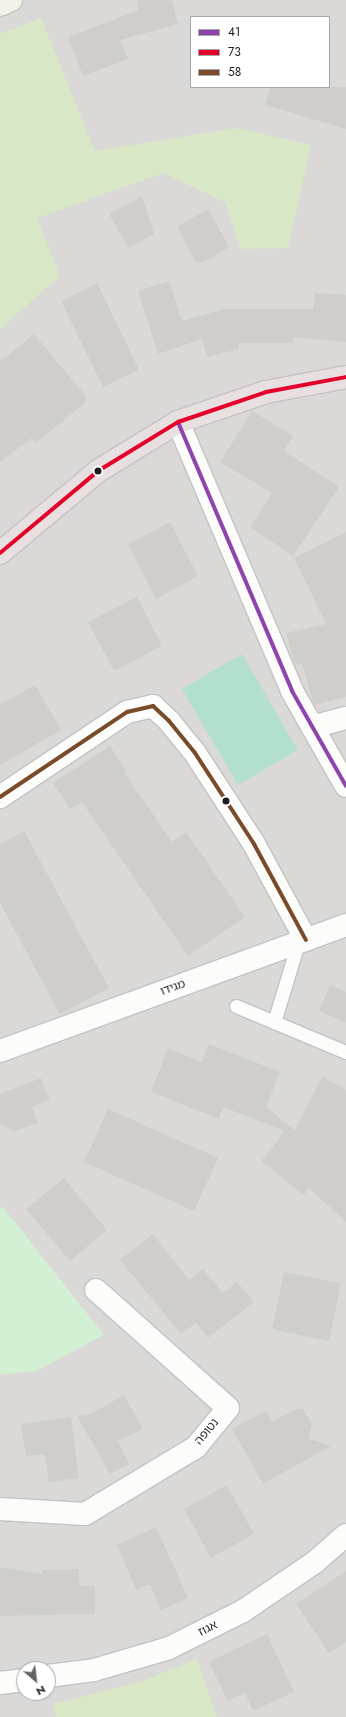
<!DOCTYPE html>
<meta charset="utf-8">
<style>
body{margin:0}
#map{position:relative;width:346px;height:1717px;overflow:hidden;background:#ebe9e6;font-family:Jost,"Noto Sans Hebrew",sans-serif}
div>[style]{position:absolute}
.residential>*{inset:0;background:#dad9d7}
.grass>*{inset:0;background:#d8e7c6}
.park>*{inset:0;background:#d4f0d4}
.pitch>*{inset:0;background:#b3e0cd}
.building>*{inset:0;background:#d0cecb}
.roads{filter:drop-shadow(1px 0 #c4c3c2) drop-shadow(-1px 0 #c4c3c2) drop-shadow(0 1px #c4c3c2) drop-shadow(0 -1px #c4c3c2)}
.lane>*{height:13px;margin:-6.5px;padding:0 6.5px;transform-origin:6.5px;border-radius:6.5px;background:#fcfcfb}
.street>*{height:22px;margin:-11px;padding:0 11px;transform-origin:11px;border-radius:11px;background:#fcfcfb}
.secondary>*{height:22px;margin:-11px;padding:0 11px;transform-origin:11px;border-radius:11px;background:#f2f2ea}
.highway>*{height:22px;margin:-11px;padding:0 11px;transform-origin:11px;border-radius:11px;background:#e8dfe0}
.bus-1>*{height:4px;margin:-2px;padding:0 2px;transform-origin:2px;border-radius:2px;background:#8e44ad}
.bus-2>*{height:4px;margin:-2px;padding:0 2px;transform-origin:2px;border-radius:2px;background:#e4002b}
.bus-3>*{height:4px;margin:-2px;padding:0 2px;transform-origin:2px;border-radius:2px;background:#7a4b2a}
.dots>*{width:11px;height:11px;translate:-50% -50%;box-sizing:border-box;border:2px solid #fff;border-radius:50%}
span{translate:-50% -50%;white-space:nowrap;text-align:center;line-height:1.15;-webkit-text-stroke:3px #fff;paint-order:stroke}
.street-label{font-size:12px;color:#1d1d1d}
.legend{position:absolute;left:190px;top:16px;width:140px;height:72px;box-sizing:border-box;background:#fff;border:1px solid #a5a5a5;margin:0;padding:5px 7px;list-style:none;font-size:12px;color:#1d1d1d}
.legend li{display:flex;align-items:center;gap:8px;height:20px}
.legend b{width:20px;border:1px solid #a5a5a5}
.north{position:absolute;left:16px;top:1661px;width:40px;height:40px;box-sizing:border-box;background:#fff;border:1px solid #a5a5a5;border-radius:50%;rotate:152deg;font-size:11px;font-weight:700;line-height:16px;text-align:center;color:#1d1d1d}
.north::after{content:'';display:block;margin:auto;width:14px;height:18px;background:#656463;clip-path:polygon(50% 0,100% 100%,50% 72%,0 100%)}
</style>
<div id="map">
<div class="residential">
<i style="clip-path:polygon(evenodd,0 0,346px 0,346px 1717px,0 1717px,0 0,191px 17px,329px 17px,329px 87px,191px 87px,191px 17px,0 0,24px 1669px,48px 1669px,48px 1693px,24px 1693px,24px 1669px)"></i>
</div>
<div class="grass">
<i style="clip-path:polygon(41px 18px,95px 151px,237px 128px,311px 145px,288px 248px,241px 249px,225px 202px,163px 173px,37px 218px,60px 276px,0 329px,0 34px)"></i>
<i style="clip-path:polygon(197px 1659px,217px 1717px,56px 1717px,53px 1704px,140px 1682px)"></i>
</div>
<div class="park">
<i style="clip-path:polygon(3px 1207px,104px 1335px,36px 1371px,0 1375px,0 1208px)"></i>
</div>
<div class="pitch">
<i style="clip-path:polygon(242px 654px,298px 750px,238px 785px,182px 689px)"></i>
</div>
<div class="building">
<i style="clip-path:polygon(137px 0,172px 0,178px 24px,120px 40px,128px 59px,83px 76px,68px 37px,139px 10px)"></i>
<i style="clip-path:polygon(270px 87px,346px 87px,346px 129px,265px 105px)"></i>
<i style="clip-path:polygon(142px 196px,154px 234px,128px 248px,109px 214px)"></i>
<i style="clip-path:polygon(208px 209px,229px 247px,204px 262px,196px 262px,177px 227px)"></i>
<i style="clip-path:polygon(169px 281px,182px 321px,224px 309px,313px 309px,315px 293px,346px 295px,346px 342px,293px 337px,293px 343px,238px 343px,239px 349px,207px 357px,202px 339px,158px 354px,138px 291px)"></i>
<i style="clip-path:polygon(97px 283px,139px 370px,103px 387px,61px 301px)"></i>
<i style="clip-path:polygon(34px 334px,85px 395px,85px 403px,36px 443px,32px 438px,0 462px,0 362px)"></i>
<i style="clip-path:polygon(252px 411px,293px 436px,284px 451px,339px 487px,293px 556px,250px 527px,272px 493px,220px 462px)"></i>
<i style="clip-path:polygon(170px 522px,198px 576px,156px 599px,128px 544px)"></i>
<i style="clip-path:polygon(346px 532px,346px 697px,314px 705px,302px 663px,295px 665px,286px 633px,326px 624px,294px 558px)"></i>
<i style="clip-path:polygon(137px 597px,162px 646px,114px 671px,88px 622px)"></i>
<i style="clip-path:polygon(35px 685px,61px 730px,0 765px,0 705px)"></i>
<i style="clip-path:polygon(110px 746px,127px 773px,125px 774px,172px 842px,186px 832px,245px 917px,188px 956px,82px 802px,70px 809px,53px 783px)"></i>
<i style="clip-path:polygon(24px 831px,109px 988px,60px 1014px,0 903px,0 844px)"></i>
<i style="clip-path:polygon(330px 985px,346px 992px,346px 1023px,319px 1011px)"></i>
<i style="clip-path:polygon(209px 1044px,280px 1072px,266px 1107px,295px 1130px,322px 1077px,346px 1090px,346px 1222px,309px 1188px,304px 1195px,261px 1161px,285px 1131px,223px 1107px,219px 1119px,151px 1092px,168px 1048px,202px 1062px)"></i>
<i style="clip-path:polygon(41px 1078px,50px 1100px,32px 1107px,38px 1123px,15px 1131px,0 1125px,0 1094px)"></i>
<i style="clip-path:polygon(108px 1109px,218px 1158px,194px 1211px,84px 1162px)"></i>
<i style="clip-path:polygon(64px 1178px,107px 1230px,70px 1261px,26px 1209px)"></i>
<i style="clip-path:polygon(153px 1234px,189px 1280px,203px 1269px,223px 1293px,237px 1282px,254px 1302px,208px 1338px,196px 1323px,181px 1334px,120px 1260px)"></i>
<i style="clip-path:polygon(284px 1272px,341px 1283px,329px 1341px,272px 1329px)"></i>
<i style="clip-path:polygon(124px 1395px,143px 1429px,118px 1441px,129px 1464px,110px 1474px,77px 1416px,91px 1414px)"></i>
<i style="clip-path:polygon(296px 1409px,303px 1409px,312px 1424px,309px 1439px,331px 1446px,263px 1484px,232px 1429px,266px 1411px,272px 1422px)"></i>
<i style="clip-path:polygon(71px 1417px,79px 1478px,49px 1482px,45px 1454px,26px 1456px,21px 1424px)"></i>
<i style="clip-path:polygon(227px 1485px,254px 1534px,211px 1558px,184px 1509px)"></i>
<i style="clip-path:polygon(156px 1527px,188px 1598px,161px 1610px,150px 1584px,136px 1590px,117px 1545px)"></i>
<i style="clip-path:polygon(0 1567px,42px 1574px,42px 1570px,79px 1569px,79px 1586px,95px 1586px,95px 1614px,0 1616px)"></i>
<i style="clip-path:polygon(346px 1571px,346px 1642px,329px 1653px,296px 1604px)"></i>
<i style="clip-path:polygon(267px 1634px,294px 1692px,253px 1711px,245px 1693px,228px 1701px,209px 1662px)"></i>
</div>
<div class="roads">
<div class="lane">
<i style="left:236px;top:1006px;width:119px;rotate:22.7deg"></i>
<i style="left:274px;top:1022px;width:83px;rotate:-73.1deg"></i>
</div>
<div class="street">
<i style="left:178px;top:422px;width:292px;rotate:67deg"></i>
<i style="left:292px;top:691px;width:109px;rotate:60.4deg"></i>
<i style="left:312px;top:727px;width:35px;rotate:-15deg"></i>
<i style="left:0;top:797px;width:153px;rotate:-33.8deg"></i>
<i style="left:127px;top:712px;width:27px;rotate:-13deg"></i>
<i style="left:153px;top:706px;width:22px;rotate:43deg"></i>
<i style="left:169px;top:721px;width:41px;rotate:50.9deg"></i>
<i style="left:195px;top:753px;width:108px;rotate:57deg"></i>
<i style="left:254px;top:844px;width:109px;rotate:61.6deg"></i>
<i style="left:0;top:1051px;width:368px;rotate:-20deg"></i>
<i style="left:0;top:1509px;width:85px;rotate:3.4deg"></i>
<i style="left:85px;top:1514px;width:130px;rotate:-31.1deg"></i>
<i style="left:196px;top:1447px;width:50px;rotate:-50.6deg"></i>
<i style="left:228px;top:1408px;width:177px;rotate:-138.2deg"></i>
<i style="left:48px;top:1676px;width:46px;rotate:-7.4deg"></i>
<i style="left:94px;top:1670px;width:78px;rotate:-16.3deg"></i>
<i style="left:169px;top:1648px;width:83px;rotate:-26.6deg"></i>
<i style="left:243px;top:1611px;width:87px;rotate:-34.2deg"></i>
<i style="left:315px;top:1562px;width:41px;rotate:-41.1deg"></i>
<i style="left:0;top:1683px;width:24px;rotate:-7deg"></i>
</div>
<div class="secondary">
<i style="left:0;top:5px;width:12px;rotate:-24deg"></i>
</div>
<div class="highway">
<i style="left:0;top:553px;width:128px;rotate:-39.9deg"></i>
<i style="left:98px;top:471px;width:94px;rotate:-31.5deg"></i>
<i style="left:178px;top:422px;width:93px;rotate:-18.8deg"></i>
<i style="left:266px;top:392px;width:81px;rotate:-10.6deg"></i>
</div>
</div>
<div class="bus-1">
<i style="left:178px;top:422px;width:292px;rotate:67deg"></i>
<i style="left:292px;top:691px;width:109px;rotate:60.4deg"></i>
</div>
<div class="bus-2">
<i style="left:0;top:553px;width:128px;rotate:-39.9deg"></i>
<i style="left:98px;top:471px;width:94px;rotate:-31.5deg"></i>
<i style="left:178px;top:422px;width:93px;rotate:-18.8deg"></i>
<i style="left:266px;top:392px;width:81px;rotate:-10.6deg"></i>
</div>
<div class="bus-3">
<i style="left:0;top:797px;width:153px;rotate:-33.8deg"></i>
<i style="left:127px;top:712px;width:27px;rotate:-13deg"></i>
<i style="left:153px;top:706px;width:22px;rotate:43deg"></i>
<i style="left:169px;top:721px;width:41px;rotate:50.9deg"></i>
<i style="left:195px;top:753px;width:108px;rotate:57deg"></i>
<i style="left:254px;top:844px;width:109px;rotate:61.6deg"></i>
</div>
<div class="dots">
<i style="left:98px;top:471px;background:#1d1d1d"></i>
<i style="left:226px;top:801px;background:#1d1d1d"></i>
</div>
<div class="street-label">
<span style="left:173px;top:988px;rotate:-20deg">מגידו</span>
<span style="left:207px;top:1432px;rotate:-50deg">נטופה</span>
<span style="left:208px;top:1629px;rotate:-27deg">אגוז</span>
</div>
<ul class="legend">
<li><b style="height:5px;background:#8e44ad"></b>41</li>
<li><b style="height:5px;background:#e4002b"></b>73</li>
<li><b style="height:5px;background:#7a4b2a"></b>58</li>
</ul>
<div class="north">N</div>
</div>
